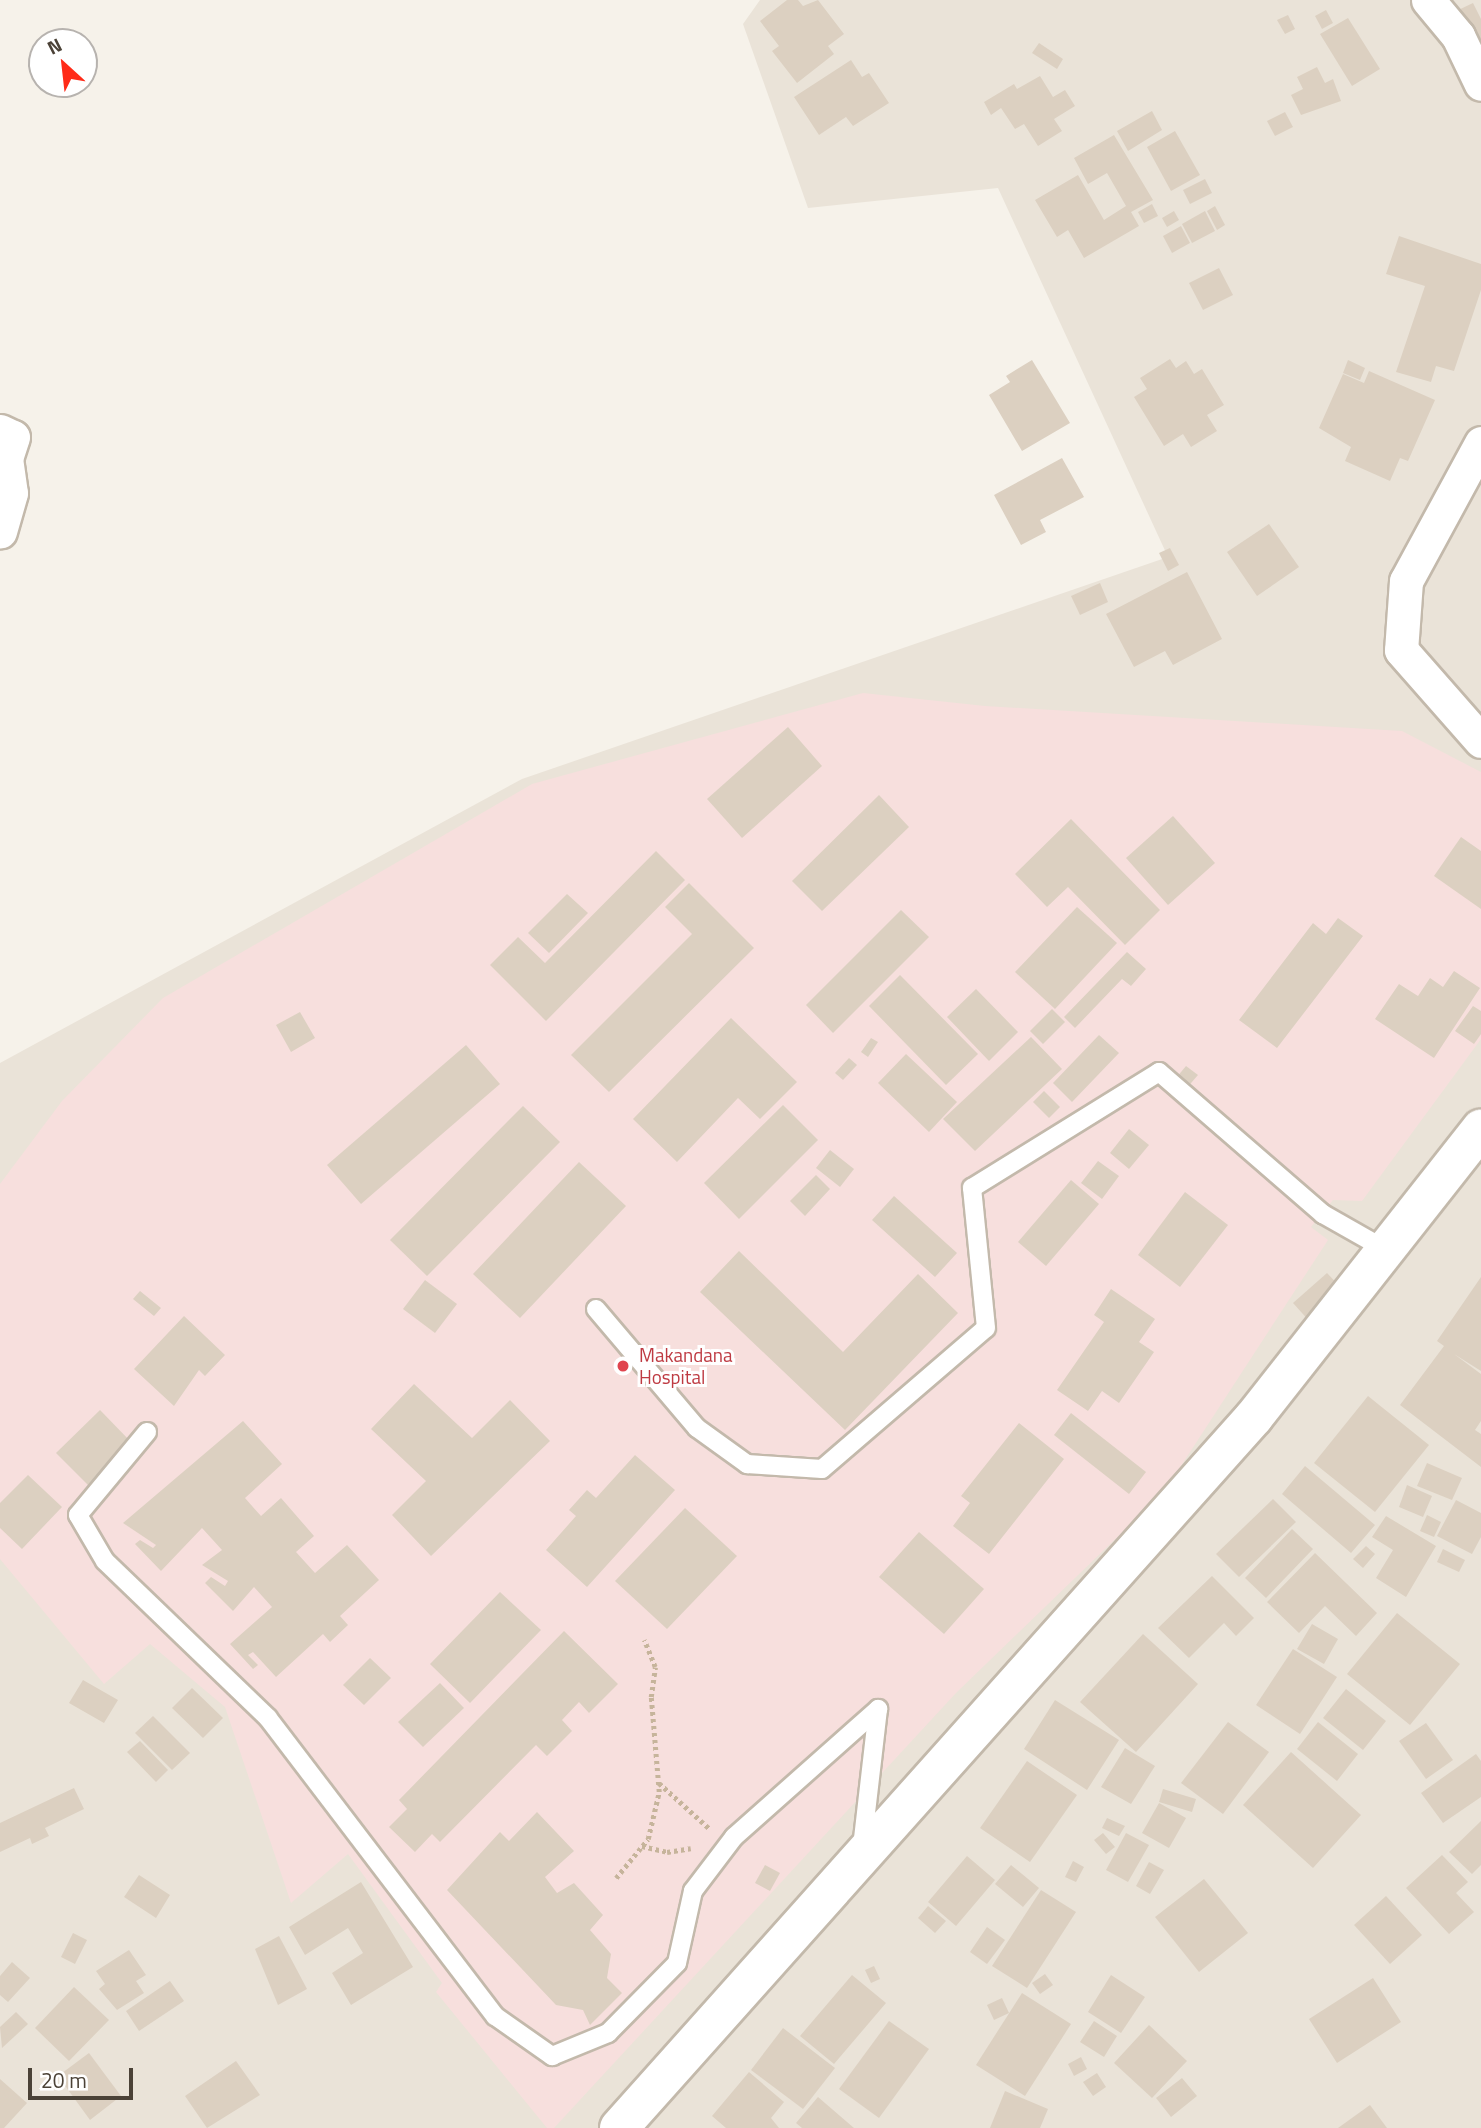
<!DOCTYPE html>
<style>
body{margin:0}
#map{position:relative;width:1481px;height:2128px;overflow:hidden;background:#f6f2ea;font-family:"Titillium Web",sans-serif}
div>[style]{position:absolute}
.residential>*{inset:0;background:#eae3d8}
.medical>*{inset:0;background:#f7dfdd}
.building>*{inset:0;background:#dcd0c1}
.path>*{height:4.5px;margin-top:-2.25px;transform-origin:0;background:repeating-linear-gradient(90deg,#c6b49b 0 3.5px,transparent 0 7px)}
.roads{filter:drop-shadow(2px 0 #c3b9ab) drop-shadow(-2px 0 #c3b9ab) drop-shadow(0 2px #c3b9ab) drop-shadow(0 -2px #c3b9ab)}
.service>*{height:18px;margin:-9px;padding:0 9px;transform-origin:9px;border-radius:9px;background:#fff}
.minor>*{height:33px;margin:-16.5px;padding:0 16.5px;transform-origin:16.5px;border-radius:16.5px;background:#fff}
.tertiary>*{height:38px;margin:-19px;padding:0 19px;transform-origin:19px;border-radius:19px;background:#fff}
.dots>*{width:19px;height:19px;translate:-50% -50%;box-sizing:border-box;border:4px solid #fff;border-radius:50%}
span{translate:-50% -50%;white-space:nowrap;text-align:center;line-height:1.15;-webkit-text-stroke:6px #fff;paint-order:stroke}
.health-label{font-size:19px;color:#be3a42}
.left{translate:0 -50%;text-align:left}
.north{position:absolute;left:28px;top:28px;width:70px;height:70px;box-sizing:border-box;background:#fff;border:2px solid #b7b3af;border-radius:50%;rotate:333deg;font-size:19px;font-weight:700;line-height:28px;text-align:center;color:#4b4237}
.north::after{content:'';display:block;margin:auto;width:24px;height:32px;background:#ff2b18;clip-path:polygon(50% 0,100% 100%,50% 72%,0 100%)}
.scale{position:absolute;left:28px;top:2068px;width:105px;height:32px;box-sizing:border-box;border:4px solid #4b4237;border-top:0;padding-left:9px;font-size:21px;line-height:24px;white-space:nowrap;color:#4b4237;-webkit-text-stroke:5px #fff;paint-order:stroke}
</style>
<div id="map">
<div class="residential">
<i style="clip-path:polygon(760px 0,1481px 0,1481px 2128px,0 2128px,0 1063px,522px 779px,1168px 557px,998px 188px,808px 208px,743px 24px)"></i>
</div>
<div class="medical">
<i style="clip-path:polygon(863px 693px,985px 706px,1402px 731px,1481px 772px,1481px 1039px,1362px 1201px,1333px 1200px,1311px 1227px,1328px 1240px,1164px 1492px,956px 1693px,554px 2128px,547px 2128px,436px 1992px,442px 1983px,348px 1854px,291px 1903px,225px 1707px,150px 1644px,104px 1684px,0 1559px,0 1184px,62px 1101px,163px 998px,532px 784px)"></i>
</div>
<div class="building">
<i style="clip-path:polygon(787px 0,798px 0,803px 6px,818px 0,844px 34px,828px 46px,834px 54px,797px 83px,772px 51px,779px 46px,760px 21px)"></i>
<i style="clip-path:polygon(1473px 3px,1481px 19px,1481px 50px,1452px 13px)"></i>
<i style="clip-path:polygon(1326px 10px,1333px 23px,1322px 29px,1315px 16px)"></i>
<i style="clip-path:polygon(1288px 15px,1295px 29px,1285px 34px,1277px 20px)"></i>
<i style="clip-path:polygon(1348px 18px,1380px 69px,1352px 86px,1320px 34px)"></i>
<i style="clip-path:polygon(1039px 43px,1063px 59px,1057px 69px,1032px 53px)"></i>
<i style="clip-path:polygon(851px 60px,862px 77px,869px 73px,889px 103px,853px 126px,846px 117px,819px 135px,794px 97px)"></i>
<i style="clip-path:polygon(1317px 67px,1325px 83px,1333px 79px,1341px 101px,1301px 115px,1291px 95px,1303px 89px,1297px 77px)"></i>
<i style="clip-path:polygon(1040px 76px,1053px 97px,1065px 90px,1075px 106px,1054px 119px,1062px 131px,1038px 146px,1024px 124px,1015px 129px,1001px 108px,991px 115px,984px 102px,1014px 84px,1017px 89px)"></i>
<i style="clip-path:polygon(1152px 111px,1162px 130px,1128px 151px,1117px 131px)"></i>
<i style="clip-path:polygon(1285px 112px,1293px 127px,1275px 136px,1267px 121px)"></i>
<i style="clip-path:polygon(1175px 131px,1200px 175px,1171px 191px,1147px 147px)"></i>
<i style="clip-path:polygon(1114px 135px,1153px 200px,1131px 212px,1139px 226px,1084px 258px,1068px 230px,1057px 237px,1035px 200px,1078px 175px,1104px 220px,1126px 206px,1107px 173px,1088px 184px,1074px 158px)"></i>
<i style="clip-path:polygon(1205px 179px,1212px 193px,1190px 204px,1183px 190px)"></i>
<i style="clip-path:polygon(1152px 204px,1158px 216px,1144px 223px,1138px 212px)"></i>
<i style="clip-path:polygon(1215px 206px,1225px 225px,1217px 230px,1207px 211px)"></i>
<i style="clip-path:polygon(1174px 211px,1179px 220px,1167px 227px,1162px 218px)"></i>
<i style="clip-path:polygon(1205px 211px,1215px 231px,1192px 243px,1182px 224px)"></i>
<i style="clip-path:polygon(1181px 226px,1190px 243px,1172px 253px,1163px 236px)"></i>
<i style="clip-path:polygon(1399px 236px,1481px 264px,1481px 290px,1454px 371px,1436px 366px,1431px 382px,1396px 372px,1425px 286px,1386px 274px)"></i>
<i style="clip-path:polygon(1219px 268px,1233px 295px,1203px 310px,1189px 283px)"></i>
<i style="clip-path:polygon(1170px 359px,1176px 368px,1186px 361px,1194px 374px,1202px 369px,1224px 405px,1207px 415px,1217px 431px,1191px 447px,1183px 434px,1164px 446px,1134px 397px,1147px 389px,1140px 378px)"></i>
<i style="clip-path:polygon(1032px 360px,1070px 423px,1022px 451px,989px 395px,1010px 382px,1006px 376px)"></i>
<i style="clip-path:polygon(1348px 360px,1365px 368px,1360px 380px,1343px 373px)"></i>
<i style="clip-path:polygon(1369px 371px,1435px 400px,1408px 461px,1400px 458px,1390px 481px,1345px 461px,1351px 447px,1319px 428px,1343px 374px,1364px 383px)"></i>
<i style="clip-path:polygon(1062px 458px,1084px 497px,1040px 520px,1046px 532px,1021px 545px,994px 495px)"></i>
<i style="clip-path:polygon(1269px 524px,1299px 567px,1257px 596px,1227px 552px)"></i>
<i style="clip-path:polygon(1170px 548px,1179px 565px,1168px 571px,1159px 553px)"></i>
<i style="clip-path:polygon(1187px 572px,1222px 639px,1173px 665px,1165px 651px,1134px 667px,1106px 614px)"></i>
<i style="clip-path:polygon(1100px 583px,1108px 602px,1080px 615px,1071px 596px)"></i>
<i style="clip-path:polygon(788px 727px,822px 766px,742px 838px,707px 799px)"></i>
<i style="clip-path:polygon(879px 795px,909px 827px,822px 911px,792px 881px)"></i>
<i style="clip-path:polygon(1173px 816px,1215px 863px,1168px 905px,1126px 858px)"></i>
<i style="clip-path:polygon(1071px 819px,1160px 910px,1125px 945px,1068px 887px,1047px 907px,1015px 874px)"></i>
<i style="clip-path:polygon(1461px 837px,1481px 851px,1481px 909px,1434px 876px)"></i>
<i style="clip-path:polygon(656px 851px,685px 880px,546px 1021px,490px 965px,518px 937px,545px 963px)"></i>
<i style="clip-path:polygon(689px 883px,754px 948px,609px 1092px,571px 1055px,692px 934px,665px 907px)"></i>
<i style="clip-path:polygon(567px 894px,588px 913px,549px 953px,528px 933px)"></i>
<i style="clip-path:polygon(1077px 907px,1117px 943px,1055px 1009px,1015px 972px)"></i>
<i style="clip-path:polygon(901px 910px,929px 937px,833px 1033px,806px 1005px)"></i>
<i style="clip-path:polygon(1338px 918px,1363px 936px,1277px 1048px,1239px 1020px,1313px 923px,1326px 934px)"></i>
<i style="clip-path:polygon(1127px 952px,1146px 969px,1131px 986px,1122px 979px,1075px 1028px,1064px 1017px)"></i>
<i style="clip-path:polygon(1454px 971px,1480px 988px,1434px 1058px,1375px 1019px,1399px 984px,1418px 996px,1430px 978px,1443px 987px)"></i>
<i style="clip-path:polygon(900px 975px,978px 1054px,946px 1085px,869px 1006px)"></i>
<i style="clip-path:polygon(976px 989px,1018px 1032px,989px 1061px,947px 1017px)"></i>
<i style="clip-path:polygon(1473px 1006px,1481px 1011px,1481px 1034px,1474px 1044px,1455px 1031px)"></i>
<i style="clip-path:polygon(1052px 1009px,1065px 1022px,1043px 1044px,1030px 1031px)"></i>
<i style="clip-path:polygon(300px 1012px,315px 1038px,291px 1052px,276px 1025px)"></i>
<i style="clip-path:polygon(731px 1018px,797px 1082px,760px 1119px,738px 1098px,677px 1162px,633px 1119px)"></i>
<i style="clip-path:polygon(1099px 1035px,1119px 1053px,1072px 1102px,1053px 1083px)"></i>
<i style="clip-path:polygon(1031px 1037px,1062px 1069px,975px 1151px,943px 1119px)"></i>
<i style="clip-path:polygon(871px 1038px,878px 1042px,868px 1057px,861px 1052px)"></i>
<i style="clip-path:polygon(466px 1045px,500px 1084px,361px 1204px,327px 1165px)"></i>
<i style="clip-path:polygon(906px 1054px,957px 1102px,929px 1132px,878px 1083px)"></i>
<i style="clip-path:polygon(849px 1058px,857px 1065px,843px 1080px,835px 1073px)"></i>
<i style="clip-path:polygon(1186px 1066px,1198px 1075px,1178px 1098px,1167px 1089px)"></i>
<i style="clip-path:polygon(1044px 1091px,1060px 1107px,1049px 1118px,1033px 1102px)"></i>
<i style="clip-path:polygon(783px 1105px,818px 1140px,739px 1219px,704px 1183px)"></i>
<i style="clip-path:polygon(523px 1106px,560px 1142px,427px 1276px,390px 1240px)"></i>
<i style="clip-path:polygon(1129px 1129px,1149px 1145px,1129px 1169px,1110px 1153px)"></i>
<i style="clip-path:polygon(830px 1150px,854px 1169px,840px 1187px,816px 1168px)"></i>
<i style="clip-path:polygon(1098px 1161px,1119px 1176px,1102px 1199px,1081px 1183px)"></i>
<i style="clip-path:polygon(579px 1162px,626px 1206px,520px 1318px,473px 1274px)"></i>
<i style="clip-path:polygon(816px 1175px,830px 1189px,805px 1216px,790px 1201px)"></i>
<i style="clip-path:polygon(1071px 1180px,1099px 1204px,1046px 1266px,1018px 1242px)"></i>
<i style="clip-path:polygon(1185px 1192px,1228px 1225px,1180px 1287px,1138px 1255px)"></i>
<i style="clip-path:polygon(894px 1196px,957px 1253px,935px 1277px,872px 1220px)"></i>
<i style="clip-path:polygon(739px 1251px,843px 1352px,918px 1274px,958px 1313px,845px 1430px,700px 1292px)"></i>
<i style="clip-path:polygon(1327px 1273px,1345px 1292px,1311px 1323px,1293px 1303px)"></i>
<i style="clip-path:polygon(1481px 1277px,1481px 1371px,1454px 1354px,1481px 1374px,1481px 1421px,1475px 1430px,1481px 1434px,1481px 1467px,1400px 1405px,1444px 1346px,1437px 1341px)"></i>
<i style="clip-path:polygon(425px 1280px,457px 1304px,435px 1333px,403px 1309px)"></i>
<i style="clip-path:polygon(1111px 1289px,1155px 1319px,1139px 1342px,1154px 1352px,1119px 1403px,1102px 1391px,1088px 1411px,1057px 1390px,1104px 1322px,1094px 1315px)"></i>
<i style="clip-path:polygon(140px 1291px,161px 1308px,154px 1316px,133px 1299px)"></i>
<i style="clip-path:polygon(184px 1316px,225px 1355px,205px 1376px,199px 1370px,174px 1406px,134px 1369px)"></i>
<i style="clip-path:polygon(414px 1384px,472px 1438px,510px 1400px,550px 1441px,431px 1556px,392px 1515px,426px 1481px,371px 1429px)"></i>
<i style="clip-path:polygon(1368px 1396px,1429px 1445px,1375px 1512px,1314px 1463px)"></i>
<i style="clip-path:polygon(100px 1410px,132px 1443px,89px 1486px,56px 1453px)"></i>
<i style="clip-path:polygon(1071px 1413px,1146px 1472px,1129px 1494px,1054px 1435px)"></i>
<i style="clip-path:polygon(243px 1421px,282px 1464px,245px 1498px,261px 1516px,281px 1498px,314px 1536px,296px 1552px,315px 1573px,347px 1545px,379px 1580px,340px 1616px,348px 1625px,330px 1642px,323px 1634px,276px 1677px,253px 1652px,248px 1655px,258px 1665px,253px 1669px,230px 1644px,272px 1607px,254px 1587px,233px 1611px,205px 1583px,211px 1577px,225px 1586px,228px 1581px,202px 1565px,222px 1550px,202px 1528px,161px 1571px,135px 1544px,140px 1540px,153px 1548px,156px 1545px,123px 1523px)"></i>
<i style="clip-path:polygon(1019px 1423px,1064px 1459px,989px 1554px,953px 1526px,970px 1503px,961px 1496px)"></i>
<i style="clip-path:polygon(635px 1455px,675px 1490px,587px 1587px,546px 1550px,576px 1516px,569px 1510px,587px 1490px,596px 1498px)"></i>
<i style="clip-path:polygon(1427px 1463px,1462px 1478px,1452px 1500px,1417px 1486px)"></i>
<i style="clip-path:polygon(1305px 1466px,1375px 1525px,1351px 1553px,1282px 1494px)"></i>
<i style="clip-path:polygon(28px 1475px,62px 1507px,22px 1549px,0 1528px,0 1503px)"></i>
<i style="clip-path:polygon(1407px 1485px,1432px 1496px,1423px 1517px,1399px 1507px)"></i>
<i style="clip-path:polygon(1273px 1499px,1296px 1522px,1239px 1577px,1216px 1554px)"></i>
<i style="clip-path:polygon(1456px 1500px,1481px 1513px,1481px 1537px,1472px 1554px,1437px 1536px)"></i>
<i style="clip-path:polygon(685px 1508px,737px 1556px,667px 1629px,615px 1581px)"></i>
<i style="clip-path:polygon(1427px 1515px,1441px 1522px,1434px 1537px,1420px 1531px)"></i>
<i style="clip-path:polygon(1386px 1516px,1436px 1546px,1406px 1597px,1376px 1578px,1393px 1550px,1372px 1537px)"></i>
<i style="clip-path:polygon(1292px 1529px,1313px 1549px,1266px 1598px,1245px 1578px)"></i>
<i style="clip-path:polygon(919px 1532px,984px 1589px,944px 1634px,879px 1577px)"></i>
<i style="clip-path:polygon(1366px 1546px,1375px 1554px,1363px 1568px,1353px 1559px)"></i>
<i style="clip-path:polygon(1443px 1549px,1465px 1560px,1459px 1572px,1437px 1562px)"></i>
<i style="clip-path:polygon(1315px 1553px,1377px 1613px,1356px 1636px,1325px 1606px,1299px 1633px,1267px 1602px)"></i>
<i style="clip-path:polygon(1212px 1576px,1254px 1618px,1236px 1636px,1224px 1623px,1189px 1658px,1158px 1628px)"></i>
<i style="clip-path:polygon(500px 1592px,541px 1630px,470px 1703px,430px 1664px)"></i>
<i style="clip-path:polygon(1397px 1613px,1460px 1664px,1410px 1725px,1347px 1674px)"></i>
<i style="clip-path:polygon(1312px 1624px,1338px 1639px,1324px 1664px,1297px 1649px)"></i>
<i style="clip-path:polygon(564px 1631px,618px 1684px,589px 1713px,579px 1702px,562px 1720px,572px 1731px,547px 1756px,536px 1745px,440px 1842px,432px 1834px,415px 1852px,389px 1827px,407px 1809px,399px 1800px)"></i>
<i style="clip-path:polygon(1143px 1634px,1198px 1684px,1136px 1752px,1080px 1702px)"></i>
<i style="clip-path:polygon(1293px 1649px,1337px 1677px,1300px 1734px,1256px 1705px)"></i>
<i style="clip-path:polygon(370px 1658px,391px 1678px,364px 1705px,343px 1685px)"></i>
<i style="clip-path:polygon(83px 1680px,118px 1700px,104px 1723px,69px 1703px)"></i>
<i style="clip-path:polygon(440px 1683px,464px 1708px,423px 1747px,398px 1722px)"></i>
<i style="clip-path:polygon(192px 1688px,223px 1718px,203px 1738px,172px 1708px)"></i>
<i style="clip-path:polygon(1346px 1689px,1386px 1721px,1363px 1750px,1323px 1718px)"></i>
<i style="clip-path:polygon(1055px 1700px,1119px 1740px,1087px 1790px,1024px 1749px)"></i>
<i style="clip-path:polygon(153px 1716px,190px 1753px,172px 1770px,135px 1733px)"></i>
<i style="clip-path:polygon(1228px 1722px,1269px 1752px,1223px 1814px,1181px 1783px)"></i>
<i style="clip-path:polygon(1318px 1722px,1358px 1754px,1337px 1781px,1297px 1749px)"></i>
<i style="clip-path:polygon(1426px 1723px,1453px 1760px,1426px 1779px,1399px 1741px)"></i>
<i style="clip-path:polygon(140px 1741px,168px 1770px,156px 1782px,127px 1752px)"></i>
<i style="clip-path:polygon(1125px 1748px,1155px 1766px,1131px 1804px,1101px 1787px)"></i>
<i style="clip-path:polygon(1291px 1752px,1361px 1815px,1313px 1868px,1243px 1805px)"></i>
<i style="clip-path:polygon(1476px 1754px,1481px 1761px,1481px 1797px,1443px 1823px,1421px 1793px)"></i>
<i style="clip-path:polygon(1027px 1761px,1077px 1795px,1030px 1862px,980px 1828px)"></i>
<i style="clip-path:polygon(74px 1788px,84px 1809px,45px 1828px,49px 1836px,32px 1844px,30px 1838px,0 1852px,0 1823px)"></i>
<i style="clip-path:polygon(1163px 1789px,1196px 1799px,1192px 1812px,1159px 1802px)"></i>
<i style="clip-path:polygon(1159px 1803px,1186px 1818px,1169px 1848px,1142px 1833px)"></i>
<i style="clip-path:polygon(537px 1812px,574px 1851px,545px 1877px,557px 1893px,574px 1883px,603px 1915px,590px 1930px,611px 1954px,607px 1978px,622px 1993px,590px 2025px,583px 2010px,556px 2005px,447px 1890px,500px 1832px,509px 1841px)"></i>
<i style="clip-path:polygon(1107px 1818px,1125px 1826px,1119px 1836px,1102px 1828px)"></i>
<i style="clip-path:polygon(1481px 1821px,1481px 1865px,1472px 1874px,1449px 1852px)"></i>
<i style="clip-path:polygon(1103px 1833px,1115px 1847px,1106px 1854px,1094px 1840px)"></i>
<i style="clip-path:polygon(1126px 1833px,1149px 1845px,1128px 1882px,1106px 1870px)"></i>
<i style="clip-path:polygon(1442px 1855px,1468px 1882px,1456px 1893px,1474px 1912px,1449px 1934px,1406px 1888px)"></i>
<i style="clip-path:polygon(967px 1856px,995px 1880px,956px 1926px,928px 1902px)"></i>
<i style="clip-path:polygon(1073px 1861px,1084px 1867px,1076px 1882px,1065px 1877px)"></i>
<i style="clip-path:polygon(1149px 1862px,1164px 1870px,1150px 1894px,1136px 1886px)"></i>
<i style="clip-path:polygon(765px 1865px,780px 1873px,770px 1891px,755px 1883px)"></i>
<i style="clip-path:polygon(1011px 1865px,1039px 1888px,1023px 1907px,995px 1884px)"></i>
<i style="clip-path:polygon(139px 1875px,170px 1895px,156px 1918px,124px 1897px)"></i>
<i style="clip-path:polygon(1204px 1879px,1248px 1933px,1199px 1972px,1155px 1917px)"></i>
<i style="clip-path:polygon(361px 1882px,413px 1967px,351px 2005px,332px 1973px,363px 1953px,348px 1928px,305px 1955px,289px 1927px)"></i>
<i style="clip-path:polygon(1041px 1890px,1076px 1912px,1027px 1988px,992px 1966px)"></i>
<i style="clip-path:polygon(1386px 1896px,1422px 1935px,1390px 1964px,1354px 1925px)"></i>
<i style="clip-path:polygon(928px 1906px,946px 1921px,935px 1933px,918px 1918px)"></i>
<i style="clip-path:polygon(987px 1927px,1005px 1940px,987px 1964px,970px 1952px)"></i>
<i style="clip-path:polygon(73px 1933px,87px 1940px,75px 1964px,61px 1957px)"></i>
<i style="clip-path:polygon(279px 1936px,307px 1989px,278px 2005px,255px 1949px)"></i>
<i style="clip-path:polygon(129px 1950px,146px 1975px,136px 1981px,144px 1993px,117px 2010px,99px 1989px,105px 1984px,96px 1971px)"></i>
<i style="clip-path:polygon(12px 1962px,30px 1978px,8px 2002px,0 1995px,0 1976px)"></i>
<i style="clip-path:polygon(874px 1966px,880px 1979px,871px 1983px,865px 1970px)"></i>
<i style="clip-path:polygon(1045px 1974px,1053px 1985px,1040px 1994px,1032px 1983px)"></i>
<i style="clip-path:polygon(852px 1975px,886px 2003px,834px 2064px,800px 2036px)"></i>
<i style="clip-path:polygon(1111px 1975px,1145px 1997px,1121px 2033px,1088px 2012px)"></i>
<i style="clip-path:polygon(1373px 1978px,1401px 2022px,1337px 2063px,1309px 2019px)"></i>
<i style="clip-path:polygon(170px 1981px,184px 2001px,139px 2031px,126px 2011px)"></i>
<i style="clip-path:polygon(74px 1987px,109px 2020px,69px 2061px,35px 2028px)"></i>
<i style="clip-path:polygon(1022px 1993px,1071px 2024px,1025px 2096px,976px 2065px)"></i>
<i style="clip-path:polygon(1002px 1998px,1009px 2013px,994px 2020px,987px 2005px)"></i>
<i style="clip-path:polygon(16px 2012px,28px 2024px,2px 2048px,0 2027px)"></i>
<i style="clip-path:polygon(889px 2021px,929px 2049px,879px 2118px,839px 2089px)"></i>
<i style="clip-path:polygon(1094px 2021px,1117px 2036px,1104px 2057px,1080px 2042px)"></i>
<i style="clip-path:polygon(1149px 2025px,1187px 2061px,1152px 2098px,1114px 2063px)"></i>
<i style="clip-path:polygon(783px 2028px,835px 2068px,803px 2109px,751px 2070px)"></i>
<i style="clip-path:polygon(89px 2053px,121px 2096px,90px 2120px,58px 2076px)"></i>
<i style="clip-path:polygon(1081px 2057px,1087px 2069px,1074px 2076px,1068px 2064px)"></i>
<i style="clip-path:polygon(236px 2061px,260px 2095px,207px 2128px,185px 2096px)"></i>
<i style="clip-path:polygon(749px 2072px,784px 2102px,771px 2118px,779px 2128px,726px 2128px,712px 2116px)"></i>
<i style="clip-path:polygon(1097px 2073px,1106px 2087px,1093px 2096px,1083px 2082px)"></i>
<i style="clip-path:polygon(1182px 2078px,1197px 2096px,1171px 2117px,1156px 2098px)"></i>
<i style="clip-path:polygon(0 2079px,27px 2103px,4px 2128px,0 2128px)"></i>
<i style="clip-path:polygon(1005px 2091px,1048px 2109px,1040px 2128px,990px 2128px)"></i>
<i style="clip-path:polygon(818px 2097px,854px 2128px,802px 2128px,796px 2123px)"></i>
<i style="clip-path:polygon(1370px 2105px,1387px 2128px,1338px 2128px)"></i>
</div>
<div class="path">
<i style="left:659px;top:1783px;width:67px;rotate:42deg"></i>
<i style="left:642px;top:1846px;width:26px;rotate:13deg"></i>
<i style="left:667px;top:1852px;width:24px;rotate:-9deg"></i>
<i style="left:616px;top:1878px;width:50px;rotate:-50.6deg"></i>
<i style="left:648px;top:1839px;width:48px;rotate:-76.8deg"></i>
<i style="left:659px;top:1792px;width:95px;rotate:-94.8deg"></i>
<i style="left:651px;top:1697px;width:30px;rotate:-82deg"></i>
<i style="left:655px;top:1667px;width:29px;rotate:-112deg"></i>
</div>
<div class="roads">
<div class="service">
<i style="left:596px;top:1309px;width:156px;rotate:49.7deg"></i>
<i style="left:697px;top:1428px;width:62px;rotate:35.8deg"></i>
<i style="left:747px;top:1464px;width:75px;rotate:3.8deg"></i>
<i style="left:822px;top:1469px;width:216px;rotate:-40.7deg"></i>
<i style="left:986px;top:1328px;width:141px;rotate:-95.7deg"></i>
<i style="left:972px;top:1188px;width:220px;rotate:-31.8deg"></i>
<i style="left:1159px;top:1072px;width:217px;rotate:40.9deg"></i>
<i style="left:1323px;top:1214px;width:75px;rotate:29.6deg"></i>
<i style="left:147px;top:1432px;width:108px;rotate:129.7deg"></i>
<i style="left:78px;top:1515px;width:53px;rotate:59.6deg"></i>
<i style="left:105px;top:1561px;width:226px;rotate:43.9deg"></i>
<i style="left:268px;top:1718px;width:375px;rotate:52.7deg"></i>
<i style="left:495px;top:2016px;width:70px;rotate:35.1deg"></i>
<i style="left:552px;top:2056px;width:61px;rotate:-22.3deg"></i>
<i style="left:608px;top:2033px;width:98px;rotate:-45.4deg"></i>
<i style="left:677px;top:1963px;width:74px;rotate:-77.5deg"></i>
<i style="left:693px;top:1891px;width:68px;rotate:-52.8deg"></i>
<i style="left:734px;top:1837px;width:193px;rotate:-41.6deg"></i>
<i style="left:878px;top:1709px;width:140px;rotate:96.6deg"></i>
</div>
<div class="minor">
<i style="left:1428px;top:0;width:47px;rotate:50.2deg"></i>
<i style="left:1458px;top:36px;width:53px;rotate:64.4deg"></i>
<i style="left:0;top:431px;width:14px;rotate:25deg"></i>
<i style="left:13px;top:437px;width:22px;rotate:108deg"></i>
<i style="left:6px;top:458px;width:35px;rotate:82deg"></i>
<i style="left:11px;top:493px;width:40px;rotate:106deg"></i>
<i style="left:1481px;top:443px;width:157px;rotate:118.5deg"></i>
<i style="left:1406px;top:581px;width:69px;rotate:94.1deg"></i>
<i style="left:1401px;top:650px;width:121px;rotate:48.7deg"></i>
</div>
<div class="tertiary">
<i style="left:619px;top:2128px;width:953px;rotate:-48.23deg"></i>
<i style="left:1254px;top:1417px;width:367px;rotate:-51.8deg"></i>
</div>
</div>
<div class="dots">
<i style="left:623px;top:1366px;background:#e0444e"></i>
</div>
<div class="health-label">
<span class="left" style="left:639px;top:1366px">Makandana<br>Hospital</span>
</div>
<div class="north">N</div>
<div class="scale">20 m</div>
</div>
